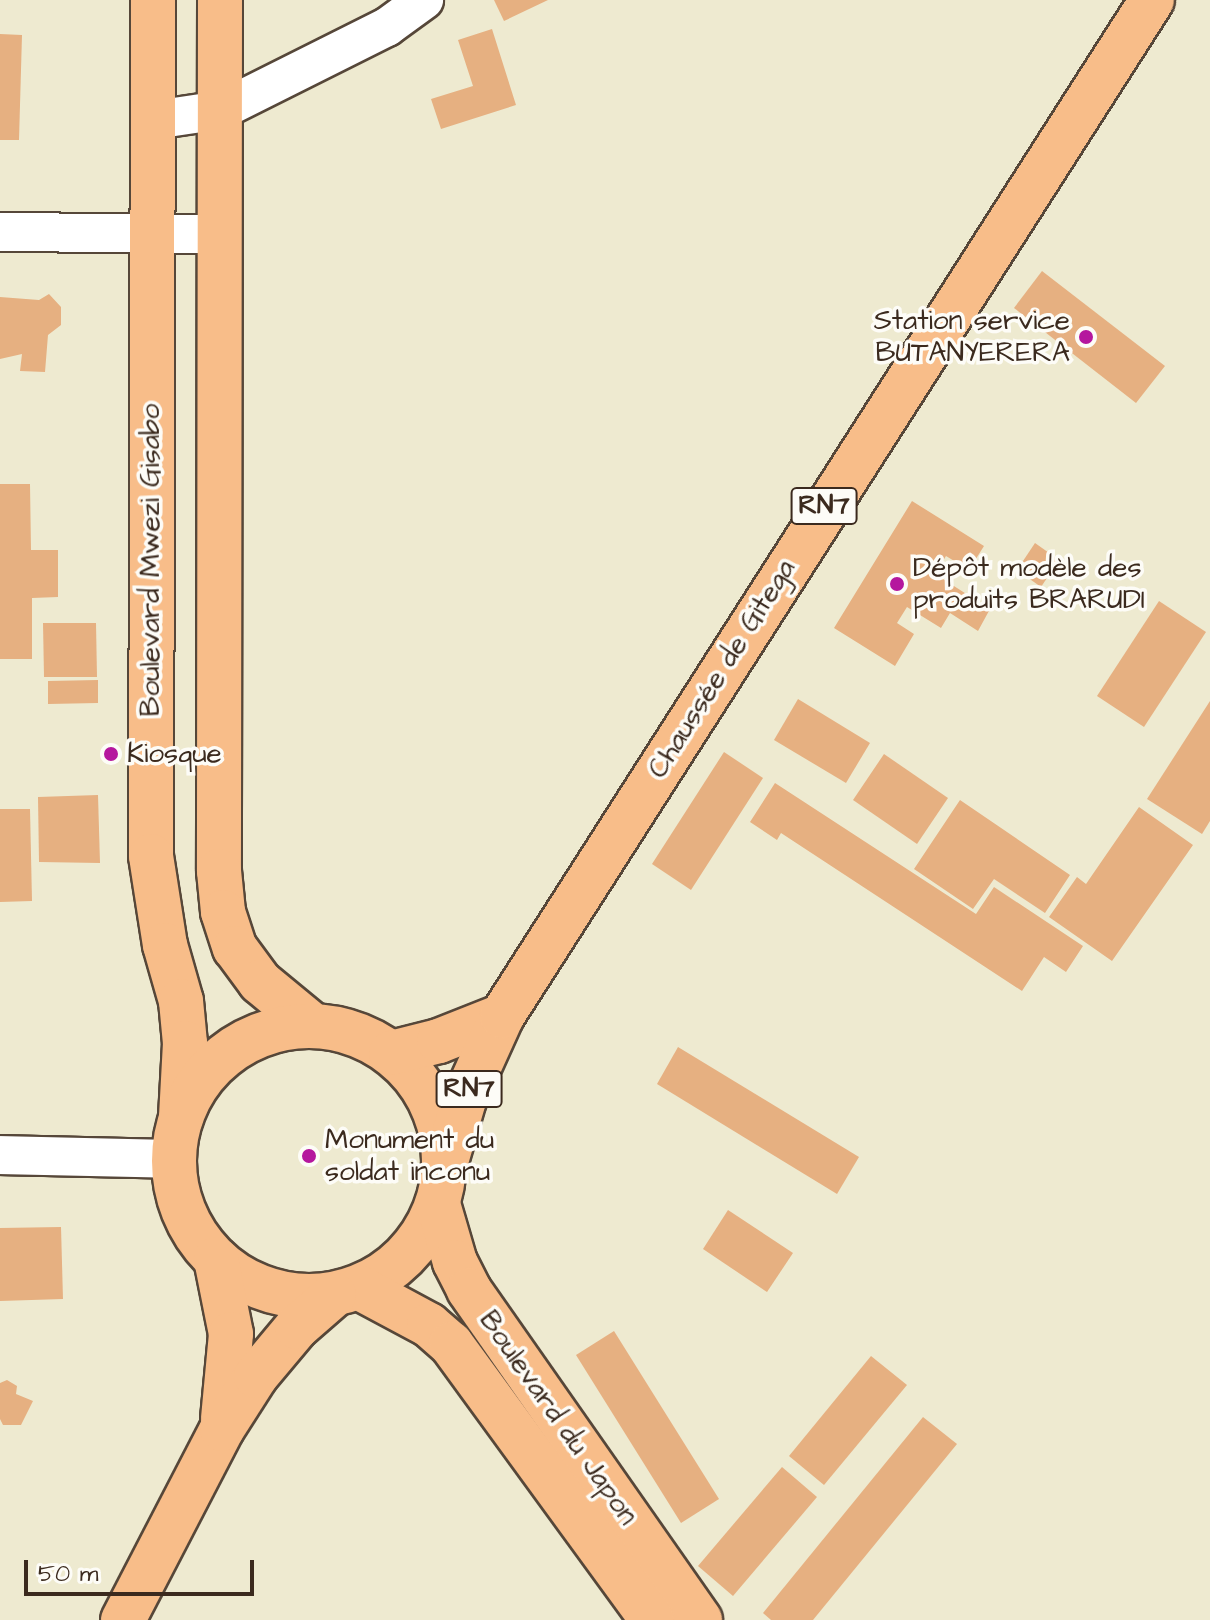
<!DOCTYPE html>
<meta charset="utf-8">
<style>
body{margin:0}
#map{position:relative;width:1210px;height:1620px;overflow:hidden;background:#eeead0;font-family:"Architects Daughter",sans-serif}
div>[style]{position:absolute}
.building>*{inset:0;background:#e6b081}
.roads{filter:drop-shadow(2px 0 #564739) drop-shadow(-2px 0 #564739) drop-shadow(0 2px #564739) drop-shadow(0 -2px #564739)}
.minor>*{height:38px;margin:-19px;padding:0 19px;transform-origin:19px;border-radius:19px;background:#fff}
.major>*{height:44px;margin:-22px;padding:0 22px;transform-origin:22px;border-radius:22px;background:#f8bd89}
.major>.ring{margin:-22px;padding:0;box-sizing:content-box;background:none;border:44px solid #f8bd89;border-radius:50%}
.dots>*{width:22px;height:22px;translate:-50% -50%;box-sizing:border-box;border:4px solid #fdfcf7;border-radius:50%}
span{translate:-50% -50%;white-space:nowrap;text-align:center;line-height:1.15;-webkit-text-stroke:7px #fdfcf7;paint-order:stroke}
.shield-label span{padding:2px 6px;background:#fdfcf7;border:2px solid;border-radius:6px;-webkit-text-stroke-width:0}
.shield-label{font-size:26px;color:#3b2a1e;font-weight:700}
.poi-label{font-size:28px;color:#3b2a1e}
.right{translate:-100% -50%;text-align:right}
.left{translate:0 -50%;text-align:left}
.street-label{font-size:28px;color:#3b2a1e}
.scale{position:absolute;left:24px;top:1560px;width:230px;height:36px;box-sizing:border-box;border:4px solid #3b2a1e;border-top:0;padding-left:10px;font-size:24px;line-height:28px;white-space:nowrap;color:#3b2a1e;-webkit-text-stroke:6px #fdfcf7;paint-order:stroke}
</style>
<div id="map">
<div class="building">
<i style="clip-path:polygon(494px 0,548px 0,504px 21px)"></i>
<i style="clip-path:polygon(492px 29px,516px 105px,441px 129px,431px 99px,473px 86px,458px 40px)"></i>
<i style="clip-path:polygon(0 34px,22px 35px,19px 140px,0 140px)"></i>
<i style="clip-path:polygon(1042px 271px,1165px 366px,1136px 403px,1014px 308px)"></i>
<i style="clip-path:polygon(49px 294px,61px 307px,61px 325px,48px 335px,45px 372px,20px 371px,22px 354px,0 359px,0 297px,39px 300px)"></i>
<i style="clip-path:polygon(0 484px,30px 484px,31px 550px,58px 550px,58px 597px,32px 598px,32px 659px,0 659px)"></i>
<i style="clip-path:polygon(912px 501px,984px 546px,969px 570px,946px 556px,935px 574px,990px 609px,978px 631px,950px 613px,941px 628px,907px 607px,897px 623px,914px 634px,895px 666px,834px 628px)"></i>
<i style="clip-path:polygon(1035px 543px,1059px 560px,1041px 587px,1017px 570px)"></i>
<i style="clip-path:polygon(1159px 601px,1206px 632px,1144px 727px,1097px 696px)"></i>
<i style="clip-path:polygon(43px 623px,96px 623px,97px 677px,44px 677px)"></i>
<i style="clip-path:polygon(98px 680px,98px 703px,48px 704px,48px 681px)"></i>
<i style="clip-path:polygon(798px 699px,870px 743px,846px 783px,774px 740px)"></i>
<i style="clip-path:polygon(1210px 701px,1210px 821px,1202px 834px,1147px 799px)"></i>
<i style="clip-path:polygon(724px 752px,763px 778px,691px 890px,652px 864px)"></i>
<i style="clip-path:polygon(884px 754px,948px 798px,917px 844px,853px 800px)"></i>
<i style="clip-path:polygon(775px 783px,976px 914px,994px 887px,1083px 946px,1066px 972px,1044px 957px,1022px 991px,781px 833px,777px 840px,750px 822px)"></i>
<i style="clip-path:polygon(98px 795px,100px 863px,39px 862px,38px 797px)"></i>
<i style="clip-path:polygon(960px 800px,1070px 875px,1045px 913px,994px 879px,973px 909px,914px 869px)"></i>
<i style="clip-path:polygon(1139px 807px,1193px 845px,1112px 961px,1049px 917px,1077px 877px,1086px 884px)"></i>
<i style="clip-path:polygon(0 809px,30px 809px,32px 901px,0 902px)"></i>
<i style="clip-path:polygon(678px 1047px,859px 1157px,837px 1194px,657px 1084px)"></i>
<i style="clip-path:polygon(728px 1210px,793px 1253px,767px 1292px,703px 1249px)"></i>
<i style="clip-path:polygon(61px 1227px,63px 1299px,0 1301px,0 1228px)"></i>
<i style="clip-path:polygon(614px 1331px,719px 1499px,681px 1523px,576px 1355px)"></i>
<i style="clip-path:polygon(871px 1356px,907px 1385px,824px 1485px,789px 1456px)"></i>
<i style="clip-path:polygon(7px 1380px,17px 1386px,16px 1394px,33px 1401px,21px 1425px,3px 1425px,0 1419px,0 1383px)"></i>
<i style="clip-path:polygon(923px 1417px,957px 1444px,813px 1620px,771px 1620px,763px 1613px)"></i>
<i style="clip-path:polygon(782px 1467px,817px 1497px,733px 1596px,698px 1566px)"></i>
</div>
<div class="roads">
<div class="minor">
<i style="left:154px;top:120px;width:68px;rotate:-8.5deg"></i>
<i style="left:221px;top:110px;width:186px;rotate:-26.6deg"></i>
<i style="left:387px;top:27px;width:46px;rotate:-36.1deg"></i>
<i style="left:0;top:232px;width:220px;rotate:0.5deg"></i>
<i style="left:0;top:1155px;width:174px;rotate:1.3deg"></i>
</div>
<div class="major">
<i style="left:153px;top:0;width:856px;rotate:90.13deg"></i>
<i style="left:151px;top:856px;width:90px;rotate:81.1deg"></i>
<i style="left:165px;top:945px;width:58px;rotate:74.1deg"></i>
<i style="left:181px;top:1001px;width:42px;rotate:84.6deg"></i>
<i style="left:185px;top:1043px;width:74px;rotate:93.1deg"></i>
<i style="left:220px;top:0;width:871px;rotate:90.07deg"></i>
<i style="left:219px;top:871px;width:41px;rotate:84.4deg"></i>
<i style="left:223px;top:912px;width:38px;rotate:72deg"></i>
<i style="left:235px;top:948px;width:42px;rotate:53.7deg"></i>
<i style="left:260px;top:982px;width:66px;rotate:39.5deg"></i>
<i class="ring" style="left:174px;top:1026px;width:226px;height:226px"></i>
<i style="left:391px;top:1053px;width:49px;rotate:-14deg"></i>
<i style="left:439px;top:1041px;width:68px;rotate:-21.6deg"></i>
<i style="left:445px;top:1165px;width:68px;rotate:-73.7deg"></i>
<i style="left:464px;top:1100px;width:92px;rotate:-65.7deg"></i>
<i style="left:502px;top:1016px;width:1206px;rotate:-57.39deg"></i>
<i style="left:438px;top:1204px;width:60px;rotate:73.7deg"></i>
<i style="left:455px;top:1262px;width:31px;rotate:63deg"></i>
<i style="left:469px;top:1290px;width:403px;rotate:55deg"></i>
<i style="left:216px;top:1259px;width:76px;rotate:78.7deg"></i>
<i style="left:231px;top:1334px;width:85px;rotate:95.4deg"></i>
<i style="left:360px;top:1288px;width:78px;rotate:28.2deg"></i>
<i style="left:429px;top:1325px;width:29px;rotate:41deg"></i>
<i style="left:451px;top:1344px;width:341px;rotate:53.9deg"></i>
<i style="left:123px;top:1620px;width:215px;rotate:-62.6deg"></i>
<i style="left:222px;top:1429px;width:63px;rotate:-57.3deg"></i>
<i style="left:256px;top:1376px;width:64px;rotate:-50.1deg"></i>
<i style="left:297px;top:1327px;width:49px;rotate:-40.9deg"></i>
</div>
</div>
<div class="dots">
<i style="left:1086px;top:337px;background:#b5179e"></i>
<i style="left:897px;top:584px;background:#b5179e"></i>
<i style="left:111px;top:754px;background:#b5179e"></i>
<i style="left:309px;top:1156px;background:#b5179e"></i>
</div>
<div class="shield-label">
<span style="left:824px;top:506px">RN7</span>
<span style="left:469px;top:1089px">RN7</span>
</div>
<div class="poi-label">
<span class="right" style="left:1070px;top:337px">Station service<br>BUTANYERERA</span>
<span class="left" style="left:913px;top:584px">Dépôt modèle des<br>produits BRARUDI</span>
<span class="left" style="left:127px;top:754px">Kiosque</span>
<span class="left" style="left:325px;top:1156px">Monument du<br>soldat inconu</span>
</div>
<div class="street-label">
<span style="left:151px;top:560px;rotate:-90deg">Boulevard Mwezi Gisabo</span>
<span style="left:722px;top:669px;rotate:-58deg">Chaussée de Gitega</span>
<span style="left:558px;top:1418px;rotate:55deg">Boulevard du Japon</span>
</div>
<div class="scale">50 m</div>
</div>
